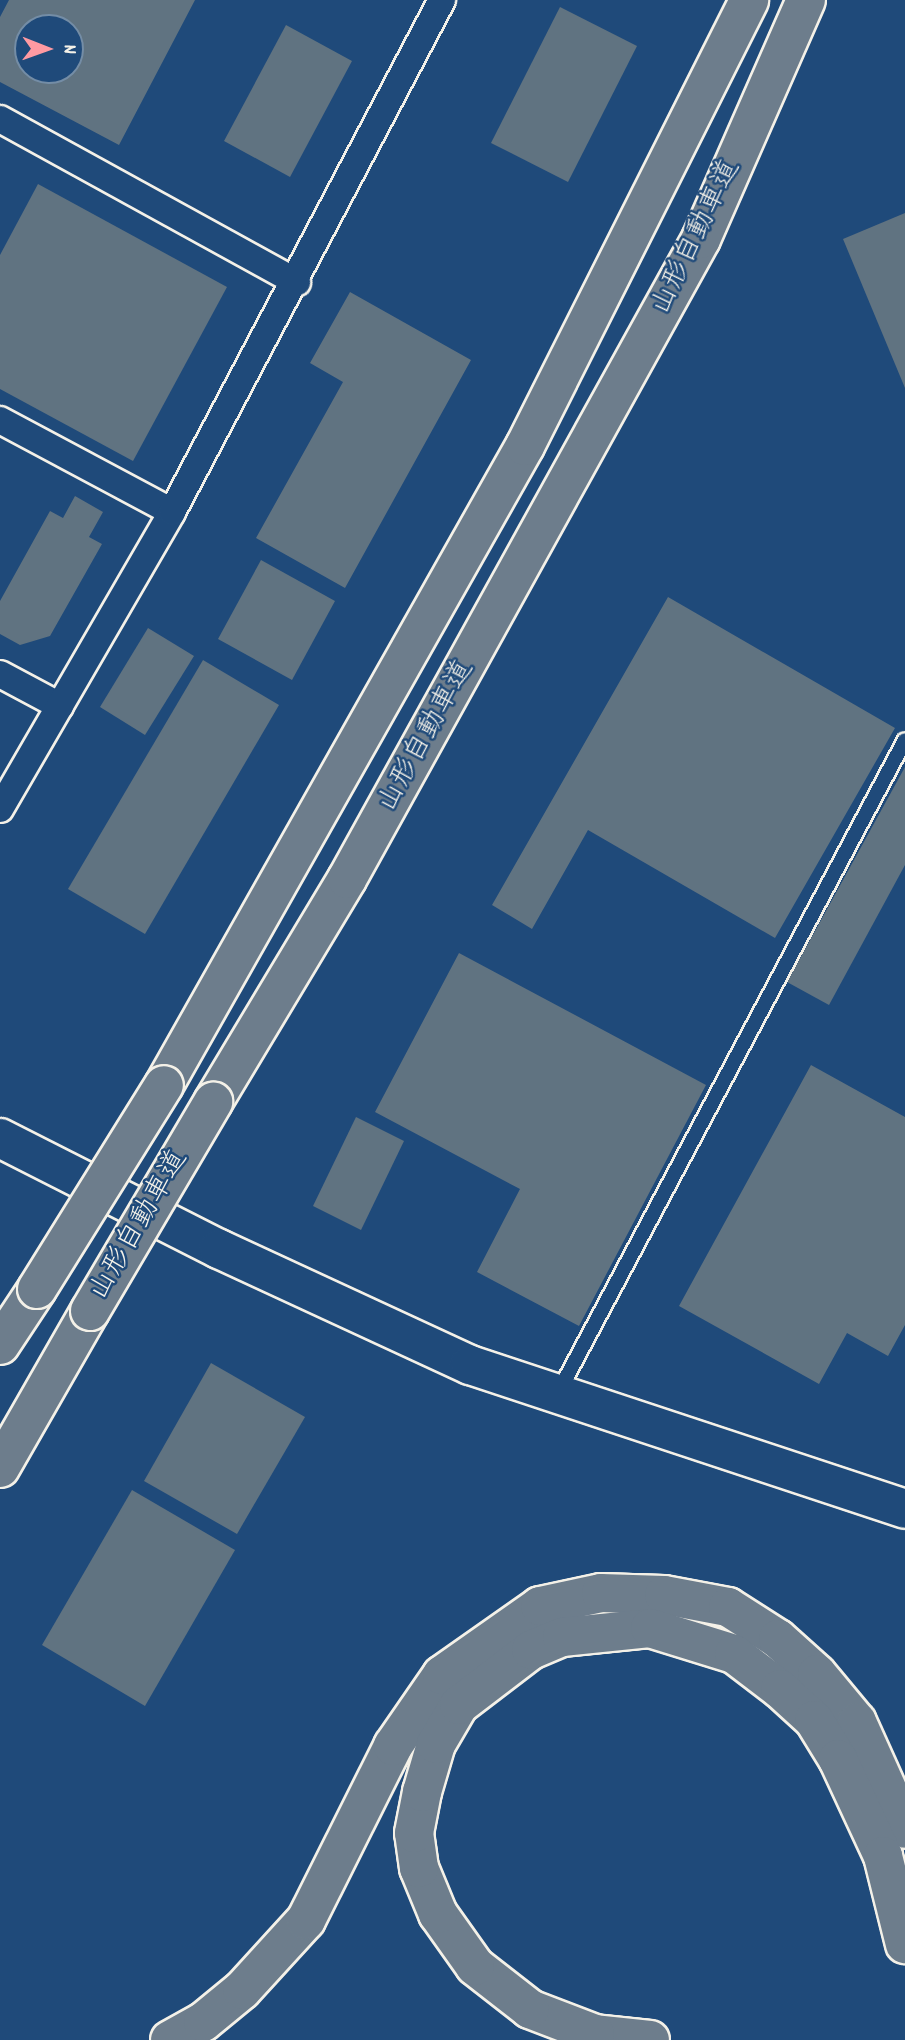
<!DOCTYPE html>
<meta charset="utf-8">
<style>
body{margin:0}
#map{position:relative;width:905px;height:2040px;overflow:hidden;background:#1f4a7a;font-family:Dekko,"Klee One",sans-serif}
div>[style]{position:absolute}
.building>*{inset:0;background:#607381}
.roads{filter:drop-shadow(2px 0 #f4f1e8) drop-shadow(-2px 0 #f4f1e8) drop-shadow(0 2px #f4f1e8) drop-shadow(0 -2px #f4f1e8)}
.lane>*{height:14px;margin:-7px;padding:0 7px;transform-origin:7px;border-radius:7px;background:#1f4a7a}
.street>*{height:26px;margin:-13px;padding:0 13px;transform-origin:13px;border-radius:13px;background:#1f4a7a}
.secondary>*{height:38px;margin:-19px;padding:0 19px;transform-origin:19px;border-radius:19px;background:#1f4a7a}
.highway>*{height:38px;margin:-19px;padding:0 19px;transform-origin:19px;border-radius:19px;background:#6d7d8c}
.bridges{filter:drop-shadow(2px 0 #f4f1e8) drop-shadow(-2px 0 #f4f1e8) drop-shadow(0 2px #f4f1e8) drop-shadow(0 -2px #f4f1e8)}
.highway-bridge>*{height:38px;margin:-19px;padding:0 19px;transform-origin:19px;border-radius:19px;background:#6d7d8c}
span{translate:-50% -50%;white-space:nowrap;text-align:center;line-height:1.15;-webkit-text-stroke:5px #1f4a7a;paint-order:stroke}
.street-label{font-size:28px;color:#f4f1e8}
.north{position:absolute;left:14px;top:14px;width:70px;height:70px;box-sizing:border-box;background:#1f4a7a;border:2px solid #748da6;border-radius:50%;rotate:91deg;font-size:19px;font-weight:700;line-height:28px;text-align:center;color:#f4f1e8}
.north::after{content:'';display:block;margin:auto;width:24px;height:32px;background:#ff9aa2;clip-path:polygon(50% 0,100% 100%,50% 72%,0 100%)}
</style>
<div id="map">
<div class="building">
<i style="clip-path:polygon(evenodd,9px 0,195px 0,119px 145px,0 82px,0 17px,9px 0,28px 28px,70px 28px,70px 70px,28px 70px,28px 28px)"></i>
<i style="clip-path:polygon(560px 7px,637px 46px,568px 182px,491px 143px)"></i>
<i style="clip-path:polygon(286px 25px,352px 61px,290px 177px,224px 141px)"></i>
<i style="clip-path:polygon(38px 184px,227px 287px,133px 461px,0 389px,0 255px)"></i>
<i style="clip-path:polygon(905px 213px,905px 388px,843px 239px)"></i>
<i style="clip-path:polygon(350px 292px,471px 360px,345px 588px,256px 538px,343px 382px,310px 363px)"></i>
<i style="clip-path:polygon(75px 496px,103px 512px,89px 537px,102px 544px,50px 636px,20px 645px,0 634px,0 601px,50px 511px,63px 518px)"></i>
<i style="clip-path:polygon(261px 560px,335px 601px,292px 680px,218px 639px)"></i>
<i style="clip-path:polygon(668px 597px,895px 728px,775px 938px,588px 830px,532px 929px,492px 905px)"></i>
<i style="clip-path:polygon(148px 628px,194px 656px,145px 735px,100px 707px)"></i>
<i style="clip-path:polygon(203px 660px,279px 705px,145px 934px,68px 889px)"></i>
<i style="clip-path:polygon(905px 767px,905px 865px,829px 1005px,787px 982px)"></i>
<i style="clip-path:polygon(459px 953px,706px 1085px,579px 1326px,477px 1272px,520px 1189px,375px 1112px)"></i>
<i style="clip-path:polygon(811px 1065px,905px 1117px,905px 1325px,888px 1356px,847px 1333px,819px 1384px,679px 1306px)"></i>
<i style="clip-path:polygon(356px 1117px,404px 1141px,361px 1230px,313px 1206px)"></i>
<i style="clip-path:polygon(211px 1363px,305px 1417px,237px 1534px,144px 1481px)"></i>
<i style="clip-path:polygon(132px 1490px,235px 1550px,145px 1706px,42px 1645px)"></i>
</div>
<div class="roads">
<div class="lane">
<i style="left:558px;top:1393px;width:739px;rotate:-62.01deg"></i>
</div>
<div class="street">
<i style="left:0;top:119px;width:339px;rotate:28.8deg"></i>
<i style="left:0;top:420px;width:195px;rotate:28.1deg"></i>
<i style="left:0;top:674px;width:68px;rotate:28.1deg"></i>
<i style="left:0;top:809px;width:343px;rotate:-59.9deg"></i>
<i style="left:172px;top:512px;width:579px;rotate:-62.2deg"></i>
</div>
<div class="secondary">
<i style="left:0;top:1138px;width:246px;rotate:26.9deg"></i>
<i style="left:219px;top:1249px;width:277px;rotate:24.8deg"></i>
<i style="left:470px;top:1365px;width:458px;rotate:18.3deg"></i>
</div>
<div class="highway">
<i style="left:164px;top:1085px;width:734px;rotate:-60.54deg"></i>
<i style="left:525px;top:446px;width:499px;rotate:-63.3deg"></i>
<i style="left:213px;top:1102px;width:260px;rotate:-59deg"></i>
<i style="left:347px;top:879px;width:731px;rotate:-61.05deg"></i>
<i style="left:701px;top:239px;width:261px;rotate:-66.3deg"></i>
<i style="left:0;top:1345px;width:67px;rotate:-56.5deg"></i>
<i style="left:0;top:1468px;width:181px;rotate:-60.2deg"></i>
<i style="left:170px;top:2040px;width:38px;rotate:-29deg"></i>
<i style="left:203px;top:2022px;width:50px;rotate:-39.4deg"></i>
<i style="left:242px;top:1990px;width:95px;rotate:-47.6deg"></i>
<i style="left:306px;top:1920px;width:195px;rotate:-63.4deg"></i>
<i style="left:393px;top:1746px;width:86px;rotate:-55.4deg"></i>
<i style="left:442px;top:1675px;width:120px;rotate:-35.1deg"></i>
<i style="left:540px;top:1606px;width:62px;rotate:-12deg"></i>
<i style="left:601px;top:1593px;width:63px;rotate:1.8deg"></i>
<i style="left:664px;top:1595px;width:65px;rotate:10.6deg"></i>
<i style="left:728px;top:1607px;width:59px;rotate:32.6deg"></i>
<i style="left:778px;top:1639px;width:52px;rotate:41.9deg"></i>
<i style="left:817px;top:1674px;width:62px;rotate:50.2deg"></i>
<i style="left:857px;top:1722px;width:117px;rotate:65.8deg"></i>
<i style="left:650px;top:2040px;width:55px;rotate:-173.8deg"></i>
<i style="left:595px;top:2034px;width:70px;rotate:-159deg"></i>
<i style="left:530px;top:2009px;width:70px;rotate:-142deg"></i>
<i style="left:475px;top:1966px;width:64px;rotate:-125.4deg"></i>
<i style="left:438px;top:1914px;width:50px;rotate:-112.4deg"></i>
<i style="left:419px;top:1868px;width:35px;rotate:-98deg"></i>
<i style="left:414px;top:1833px;width:42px;rotate:-79deg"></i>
<i style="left:422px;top:1792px;width:50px;rotate:-73.7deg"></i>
<i style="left:436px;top:1744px;width:45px;rotate:-59.5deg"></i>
<i style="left:459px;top:1705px;width:91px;rotate:-37.4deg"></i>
<i style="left:531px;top:1650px;width:34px;rotate:-23deg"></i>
<i style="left:562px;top:1637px;width:88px;rotate:-5.8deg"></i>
<i style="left:650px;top:1628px;width:88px;rotate:17.2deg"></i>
<i style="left:734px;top:1654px;width:58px;rotate:37.3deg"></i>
<i style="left:780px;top:1689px;width:46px;rotate:42.4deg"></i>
<i style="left:814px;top:1720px;width:46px;rotate:58.4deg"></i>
<i style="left:838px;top:1759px;width:107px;rotate:65.1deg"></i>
<i style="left:883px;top:1856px;width:91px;rotate:76deg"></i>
</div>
</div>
<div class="bridges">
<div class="highway-bridge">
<i style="left:37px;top:1289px;width:240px;rotate:-58.1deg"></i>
<i style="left:90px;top:1311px;width:243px;rotate:-59.5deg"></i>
</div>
</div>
<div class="street-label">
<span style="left:697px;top:238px;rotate:-64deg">山形自動車道</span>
<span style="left:427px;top:737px;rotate:-61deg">山形自動車道</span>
<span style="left:140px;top:1226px;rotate:-60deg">山形自動車道</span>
</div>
<div class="north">N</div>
</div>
